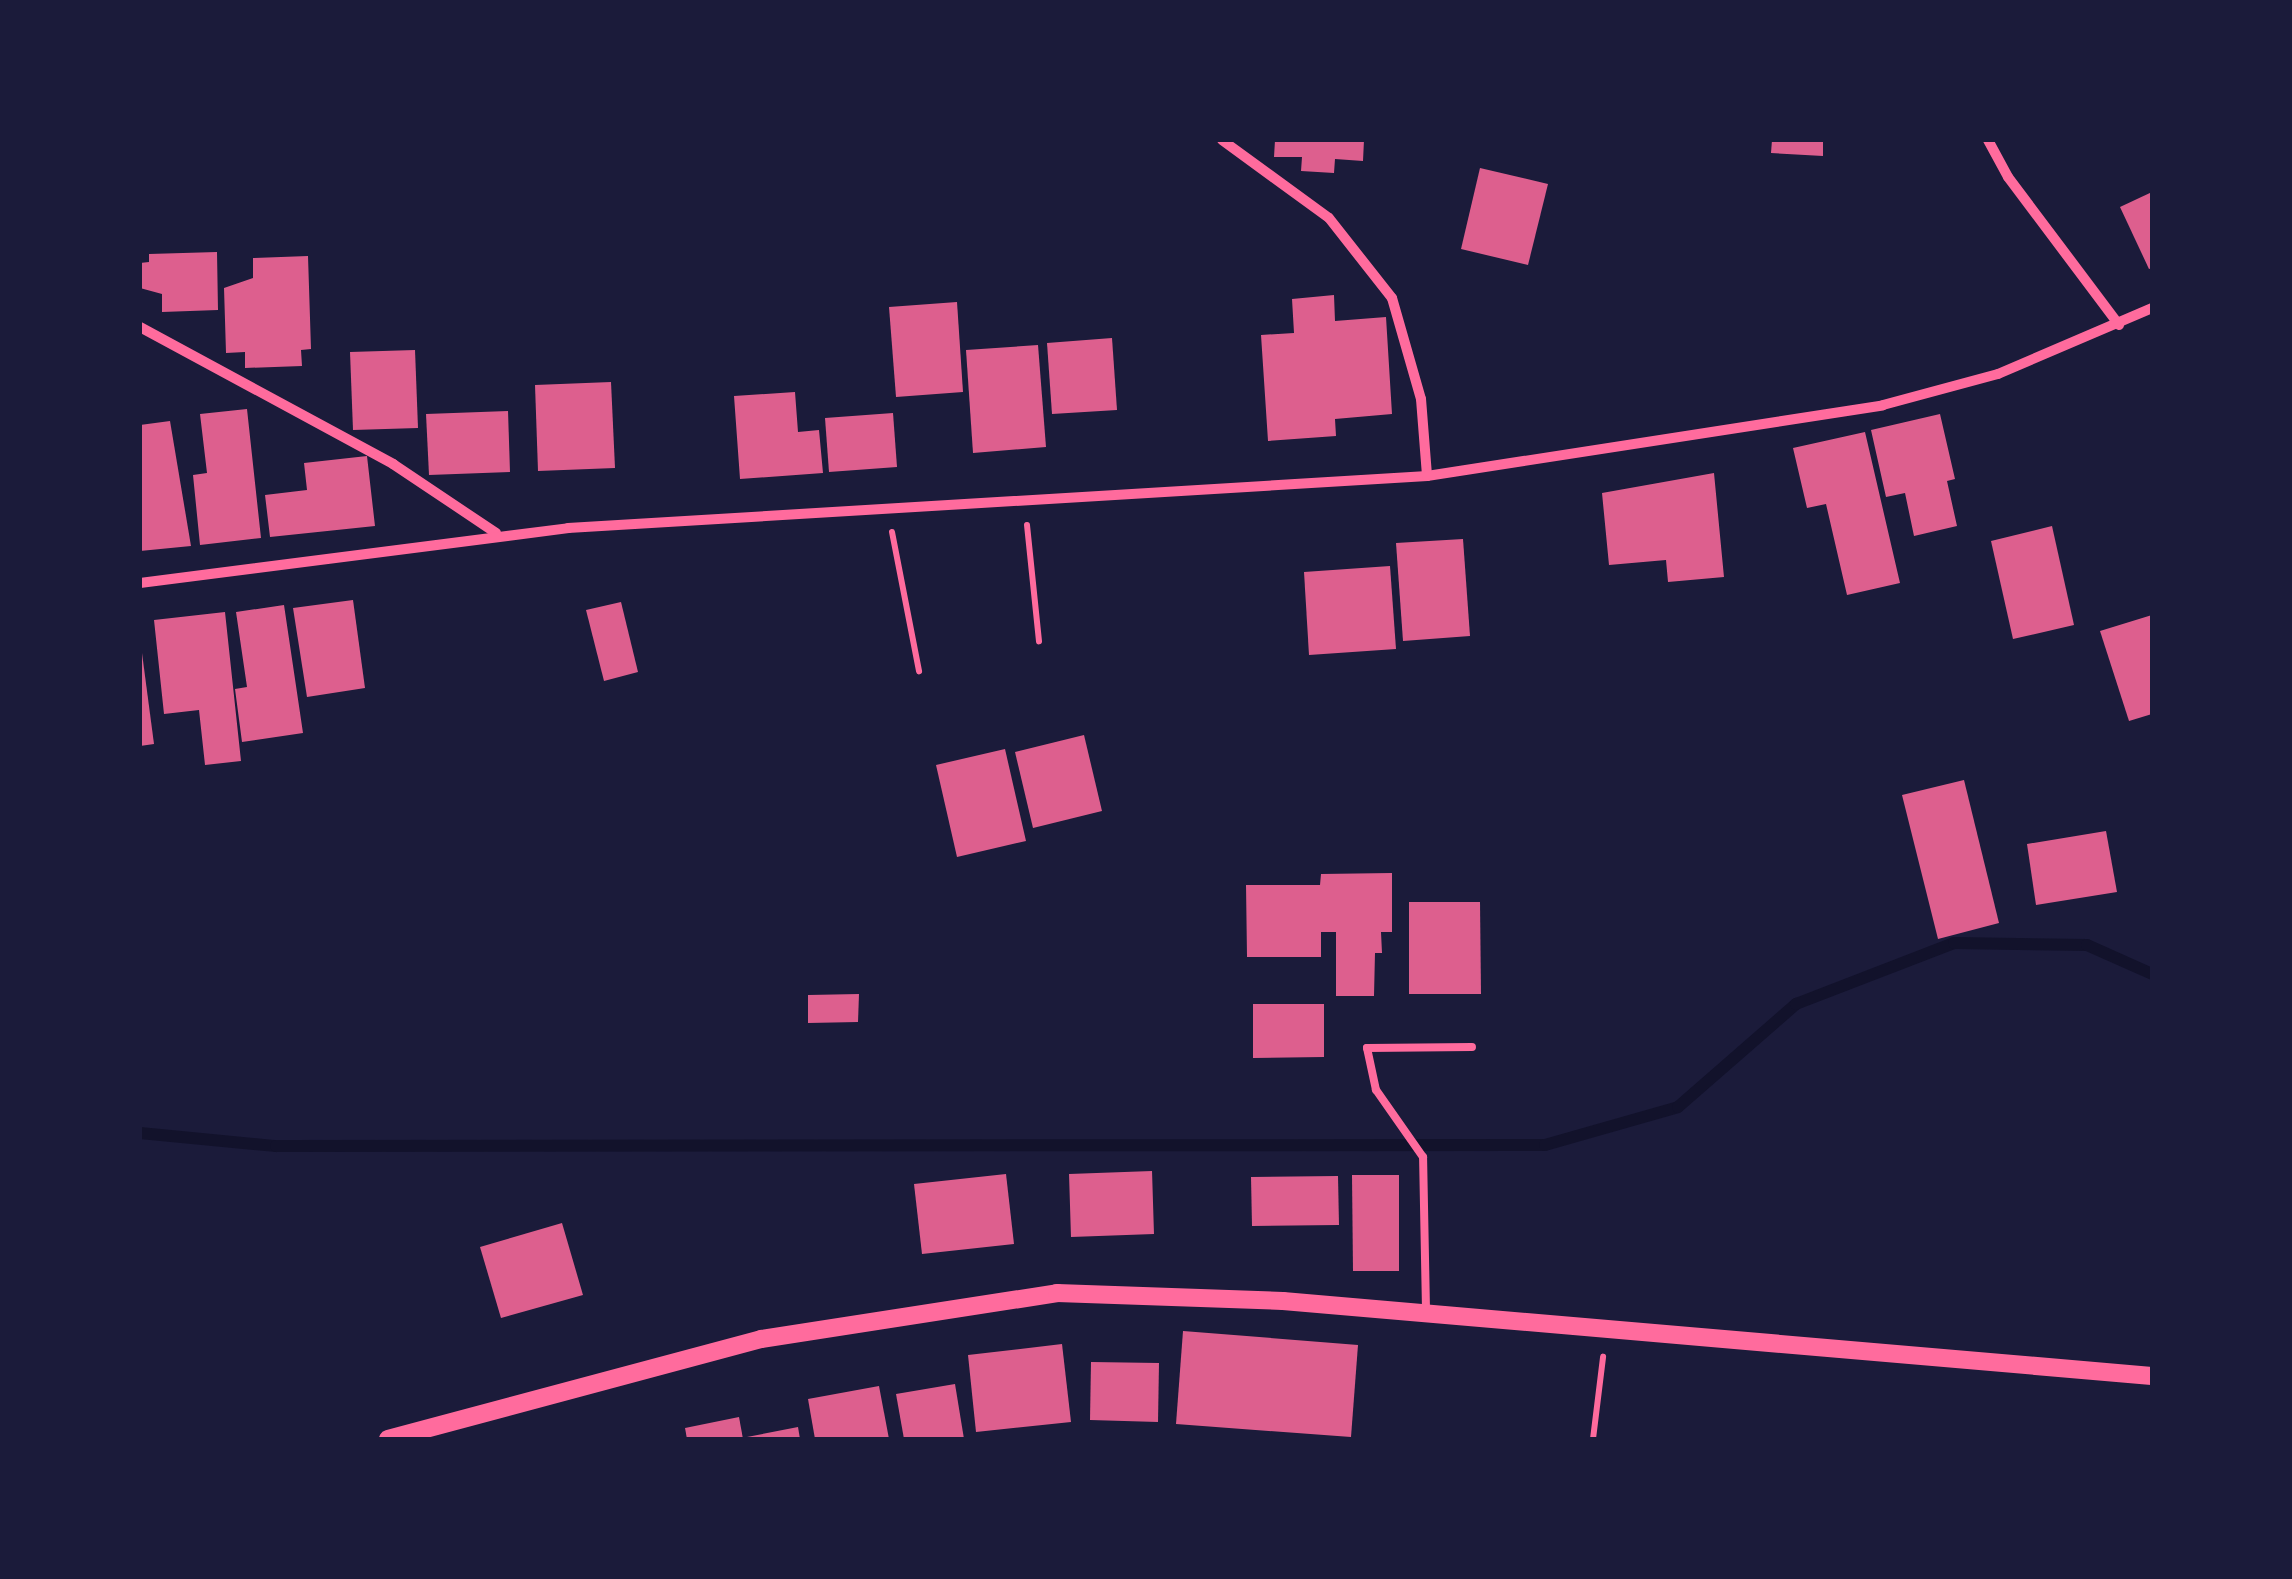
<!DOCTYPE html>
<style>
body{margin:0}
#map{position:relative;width:2292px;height:1579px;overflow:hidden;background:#1b1b3a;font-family:Helvetica,sans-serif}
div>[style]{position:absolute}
.stream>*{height:12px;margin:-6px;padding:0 6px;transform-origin:6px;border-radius:6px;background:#12122b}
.building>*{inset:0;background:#dd5f8e}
.path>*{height:6px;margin:-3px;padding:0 3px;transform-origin:3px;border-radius:3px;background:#ff6b9d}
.service>*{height:8px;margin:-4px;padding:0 4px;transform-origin:4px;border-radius:4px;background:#ff6b9d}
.minor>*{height:10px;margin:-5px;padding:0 5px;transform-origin:5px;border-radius:5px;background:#ff6b9d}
.tertiary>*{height:18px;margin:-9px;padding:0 9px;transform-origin:9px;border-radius:9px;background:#ff6b9d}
span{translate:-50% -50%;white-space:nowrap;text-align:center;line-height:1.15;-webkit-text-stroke:9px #1b1b3a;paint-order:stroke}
.frame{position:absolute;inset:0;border:142px solid #1b1b3a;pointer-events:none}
</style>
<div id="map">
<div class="stream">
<i style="left:140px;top:1133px;width:137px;rotate:5.5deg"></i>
<i style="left:276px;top:1146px;width:1269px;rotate:-0.05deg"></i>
<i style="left:1545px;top:1145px;width:138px;rotate:-15.9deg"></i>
<i style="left:1678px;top:1107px;width:157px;rotate:-41.1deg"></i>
<i style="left:1796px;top:1004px;width:169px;rotate:-21.1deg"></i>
<i style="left:1954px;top:943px;width:133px;rotate:0.9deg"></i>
<i style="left:2087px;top:945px;width:71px;rotate:24deg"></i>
</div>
<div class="building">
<i style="clip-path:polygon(1275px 140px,1364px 140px,1363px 161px,1335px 159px,1334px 173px,1301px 171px,1302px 157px,1274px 157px)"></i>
<i style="clip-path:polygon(1772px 140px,1823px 140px,1823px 156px,1771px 153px)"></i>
<i style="clip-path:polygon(1480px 168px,1548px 184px,1528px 265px,1461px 249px)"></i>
<i style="clip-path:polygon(2152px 192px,2152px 268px,2149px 269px,2120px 207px)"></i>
<i style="clip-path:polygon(217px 252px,218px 310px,162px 312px,162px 294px,140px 288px,140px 263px,149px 262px,149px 254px)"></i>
<i style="clip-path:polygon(308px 256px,311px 349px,301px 350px,302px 366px,245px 368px,245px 352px,226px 353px,224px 288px,253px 278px,253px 258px)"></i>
<i style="clip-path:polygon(1334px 295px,1335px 321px,1386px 317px,1392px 414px,1335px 419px,1336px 436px,1268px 441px,1261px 335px,1294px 333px,1292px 299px)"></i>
<i style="clip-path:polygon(957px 302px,963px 392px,896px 397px,889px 307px)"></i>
<i style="clip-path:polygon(1112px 338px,1117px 410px,1052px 414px,1047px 343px)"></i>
<i style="clip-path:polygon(1038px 345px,1046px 447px,973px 453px,966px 350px)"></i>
<i style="clip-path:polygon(415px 350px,418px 428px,353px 430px,350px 352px)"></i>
<i style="clip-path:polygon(611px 382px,615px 468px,538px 471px,535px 385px)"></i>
<i style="clip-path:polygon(795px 392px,798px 432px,819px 430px,823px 473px,740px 479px,734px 396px)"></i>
<i style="clip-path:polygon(247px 409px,261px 538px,200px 545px,193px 475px,207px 473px,200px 414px)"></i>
<i style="clip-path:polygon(508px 411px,510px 472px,429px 475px,426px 414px)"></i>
<i style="clip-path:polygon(893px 413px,897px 467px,829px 472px,825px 418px)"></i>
<i style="clip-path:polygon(1940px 414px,1955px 479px,1947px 481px,1957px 526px,1914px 536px,1905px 493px,1886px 497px,1871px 430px)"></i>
<i style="clip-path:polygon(170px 421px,191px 546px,140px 551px,140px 425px)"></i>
<i style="clip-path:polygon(1865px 432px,1900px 583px,1847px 595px,1826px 504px,1807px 508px,1793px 448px)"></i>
<i style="clip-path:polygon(367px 456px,375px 526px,270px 537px,265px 495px,307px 490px,304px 463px)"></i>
<i style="clip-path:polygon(1714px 473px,1724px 577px,1668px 582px,1666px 560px,1609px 565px,1602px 493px)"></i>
<i style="clip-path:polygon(2052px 526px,2074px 625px,2013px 639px,1991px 541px)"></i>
<i style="clip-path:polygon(1463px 539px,1470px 636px,1403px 641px,1396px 543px)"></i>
<i style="clip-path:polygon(1390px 566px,1396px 649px,1309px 655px,1304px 572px)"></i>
<i style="clip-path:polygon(353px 600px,365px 688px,307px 697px,293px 608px)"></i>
<i style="clip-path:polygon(621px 602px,638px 672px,604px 681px,586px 610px)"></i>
<i style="clip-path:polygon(284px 605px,303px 733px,242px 742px,235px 689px,247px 687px,236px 612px)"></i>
<i style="clip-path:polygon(225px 612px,241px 761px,205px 765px,199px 710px,164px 714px,154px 620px)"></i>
<i style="clip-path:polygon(2152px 615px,2152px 714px,2129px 721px,2100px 631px)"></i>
<i style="clip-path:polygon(140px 638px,154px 744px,140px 746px)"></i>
<i style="clip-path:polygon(1084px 735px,1102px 811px,1033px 828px,1015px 752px)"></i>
<i style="clip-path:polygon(1005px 749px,1026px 841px,957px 857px,936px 765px)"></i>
<i style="clip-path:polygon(1964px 780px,1999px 923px,1938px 939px,1902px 795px)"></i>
<i style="clip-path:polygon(2106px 831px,2117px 892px,2036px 905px,2027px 844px)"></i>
<i style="clip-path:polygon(1392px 873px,1392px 932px,1381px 932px,1382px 953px,1375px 953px,1374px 996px,1336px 996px,1336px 932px,1321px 932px,1321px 957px,1247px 957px,1246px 885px,1320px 885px,1321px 874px)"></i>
<i style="clip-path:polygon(1409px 902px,1480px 902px,1481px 994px,1409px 994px)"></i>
<i style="clip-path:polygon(859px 994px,858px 1022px,808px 1023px,808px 995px)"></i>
<i style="clip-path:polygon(1253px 1004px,1324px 1004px,1324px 1057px,1253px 1058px)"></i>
<i style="clip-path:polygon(1152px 1171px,1154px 1234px,1071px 1237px,1069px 1174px)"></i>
<i style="clip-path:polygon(1006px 1174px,1014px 1244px,922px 1254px,914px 1184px)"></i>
<i style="clip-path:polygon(1352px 1175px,1399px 1175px,1399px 1271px,1353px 1271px)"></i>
<i style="clip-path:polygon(1338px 1176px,1339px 1225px,1252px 1226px,1251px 1177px)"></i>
<i style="clip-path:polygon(562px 1223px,583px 1295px,501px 1318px,480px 1247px)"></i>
<i style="clip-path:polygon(1183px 1331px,1358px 1345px,1351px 1437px,1176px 1424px)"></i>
<i style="clip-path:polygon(1062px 1344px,1071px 1422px,976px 1432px,968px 1355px)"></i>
<i style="clip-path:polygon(1091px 1362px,1159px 1363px,1158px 1422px,1090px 1420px)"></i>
<i style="clip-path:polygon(955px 1384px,964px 1439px,904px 1439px,896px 1394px)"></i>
<i style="clip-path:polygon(879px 1386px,889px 1439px,815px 1439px,808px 1399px)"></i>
<i style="clip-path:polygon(739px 1417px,743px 1439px,687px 1439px,685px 1428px)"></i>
<i style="clip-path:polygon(798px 1427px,800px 1439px,748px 1439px,747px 1437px)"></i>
</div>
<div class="path">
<i style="left:1027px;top:525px;width:117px;rotate:84.1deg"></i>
<i style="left:892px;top:532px;width:142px;rotate:79deg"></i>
<i style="left:1593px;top:1439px;width:83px;rotate:-83deg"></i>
</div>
<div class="service">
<i style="left:1426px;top:1310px;width:153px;rotate:-91.1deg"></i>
<i style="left:1423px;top:1157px;width:82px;rotate:-125deg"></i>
<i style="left:1376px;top:1090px;width:43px;rotate:-102.1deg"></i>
<i style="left:1367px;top:1048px;width:105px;rotate:-0.5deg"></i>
</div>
<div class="minor">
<i style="left:1222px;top:140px;width:132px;rotate:36.1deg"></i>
<i style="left:1329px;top:218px;width:102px;rotate:51.8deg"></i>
<i style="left:1392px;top:298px;width:105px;rotate:74deg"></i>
<i style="left:1421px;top:399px;width:77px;rotate:85.5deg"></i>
<i style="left:1988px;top:140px;width:42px;rotate:61.6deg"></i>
<i style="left:2008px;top:177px;width:185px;rotate:53.1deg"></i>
<i style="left:140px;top:327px;width:288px;rotate:28.4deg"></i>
<i style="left:393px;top:464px;width:124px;rotate:33.8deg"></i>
<i style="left:140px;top:583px;width:432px;rotate:-7.3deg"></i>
<i style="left:568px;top:528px;width:861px;rotate:-3.46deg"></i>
<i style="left:1427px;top:476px;width:461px;rotate:-8.8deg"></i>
<i style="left:1883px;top:405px;width:119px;rotate:-15.1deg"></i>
<i style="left:1998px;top:374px;width:168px;rotate:-23.2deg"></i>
</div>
<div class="tertiary">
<i style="left:388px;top:1439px;width:386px;rotate:-15deg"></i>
<i style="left:761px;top:1339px;width:300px;rotate:-8.8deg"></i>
<i style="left:1057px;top:1293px;width:226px;rotate:2deg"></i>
<i style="left:1283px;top:1301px;width:872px;rotate:4.93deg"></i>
</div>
<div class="frame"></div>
</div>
